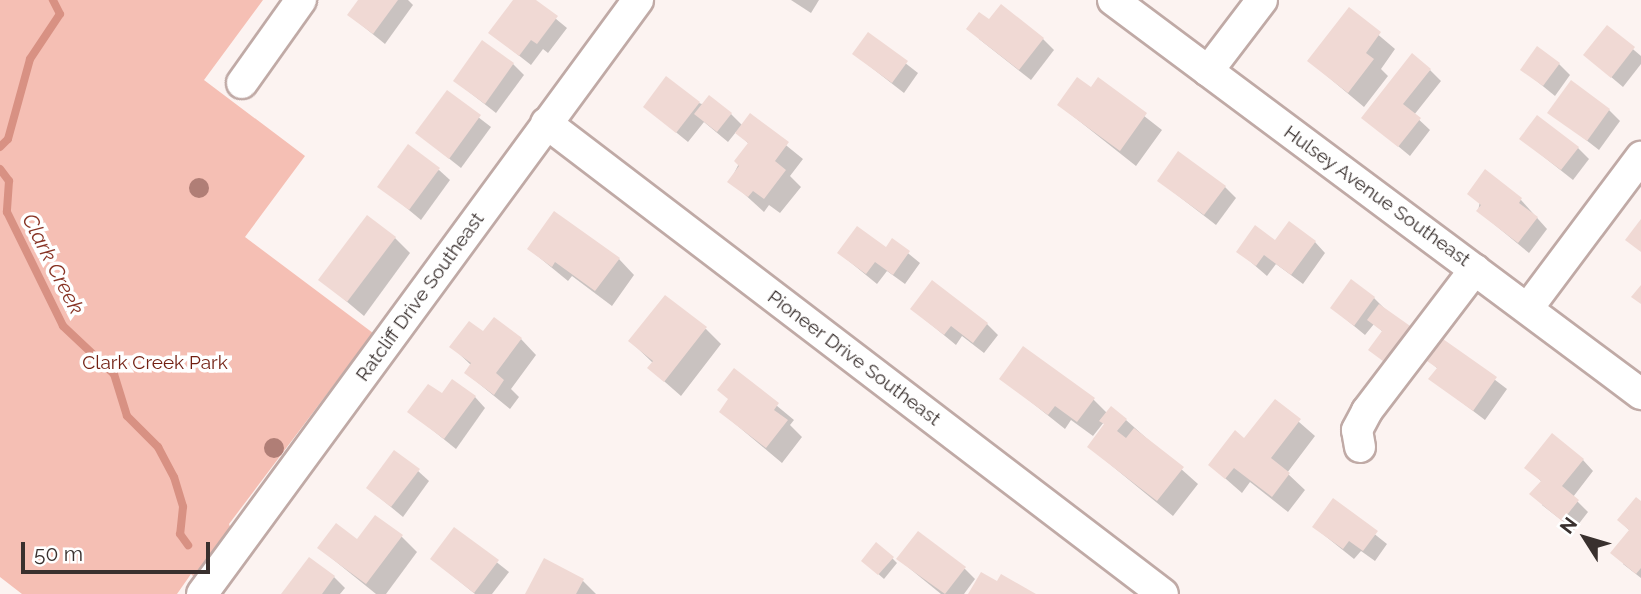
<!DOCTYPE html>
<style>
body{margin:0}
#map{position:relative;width:1641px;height:594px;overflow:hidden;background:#fcf3f1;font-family:Raleway,sans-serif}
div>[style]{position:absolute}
.green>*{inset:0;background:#f5bfb4}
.shadow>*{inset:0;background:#0003}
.stream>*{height:8px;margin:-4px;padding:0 4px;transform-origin:4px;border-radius:4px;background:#d89183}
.building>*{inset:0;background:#f0d9d4}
.roads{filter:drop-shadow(2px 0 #c0aaa6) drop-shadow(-2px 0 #c0aaa6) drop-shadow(0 2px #c0aaa6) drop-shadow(0 -2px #c0aaa6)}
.minor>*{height:30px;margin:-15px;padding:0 15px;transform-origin:15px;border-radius:15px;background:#fff}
.trees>*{width:20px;height:20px;margin:-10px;border-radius:50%;background:#b07e76}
span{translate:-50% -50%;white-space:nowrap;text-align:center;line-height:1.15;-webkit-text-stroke:7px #fff;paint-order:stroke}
.street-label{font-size:19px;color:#39302e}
.park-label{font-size:19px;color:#721f11}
.water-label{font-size:21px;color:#883425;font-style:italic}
.north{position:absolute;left:1550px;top:503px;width:70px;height:70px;-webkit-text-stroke:5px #fff;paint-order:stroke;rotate:307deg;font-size:19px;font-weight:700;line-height:28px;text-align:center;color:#39302e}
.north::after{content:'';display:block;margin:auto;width:24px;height:32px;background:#39302e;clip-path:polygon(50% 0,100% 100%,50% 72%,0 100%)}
.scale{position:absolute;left:21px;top:542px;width:189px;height:32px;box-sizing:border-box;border:4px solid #39302e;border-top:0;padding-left:9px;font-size:21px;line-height:24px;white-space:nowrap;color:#39302e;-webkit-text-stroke:5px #fff;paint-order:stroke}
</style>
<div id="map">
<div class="green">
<i style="clip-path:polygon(0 0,263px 0,204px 80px,305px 156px,245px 237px,373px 333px,229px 524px,233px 535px,197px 580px,191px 574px,177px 594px,22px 594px,0 577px)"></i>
</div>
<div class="shadow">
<i style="clip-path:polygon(360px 0,408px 0,413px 5px,385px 44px,349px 15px)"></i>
<i style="clip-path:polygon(515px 0,533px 0,567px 28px,548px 53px,543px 49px,531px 65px,490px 33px)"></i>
<i style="clip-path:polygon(791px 0,819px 0,811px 13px)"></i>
<i style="clip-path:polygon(1349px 10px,1395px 49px,1381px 69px,1388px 76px,1364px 107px,1309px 61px)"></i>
<i style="clip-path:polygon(990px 22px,1043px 39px,1054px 50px,1031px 80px,979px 39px)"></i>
<i style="clip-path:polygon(1607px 27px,1641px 56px,1641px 64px,1623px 87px,1585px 55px)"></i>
<i style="clip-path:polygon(868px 34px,918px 73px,904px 93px,854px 54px)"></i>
<i style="clip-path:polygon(513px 64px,524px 75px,496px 113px,455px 81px)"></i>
<i style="clip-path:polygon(1559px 64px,1570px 75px,1555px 96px,1523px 70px)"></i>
<i style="clip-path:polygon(1430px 70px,1441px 81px,1414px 115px,1430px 130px,1410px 156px,1364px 118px)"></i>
<i style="clip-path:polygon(1098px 80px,1162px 130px,1136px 166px,1059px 105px,1091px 89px)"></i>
<i style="clip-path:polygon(447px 93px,491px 127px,461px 168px,417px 133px)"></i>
<i style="clip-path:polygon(699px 103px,731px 114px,743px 126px,750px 116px,803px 159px,790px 176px,801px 187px,780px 213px,769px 205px,764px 212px,730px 181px,749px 144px,736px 132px,728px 142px,704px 122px,688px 142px,645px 107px)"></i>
<i style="clip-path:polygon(1609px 110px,1620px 121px,1599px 150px,1550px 112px)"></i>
<i style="clip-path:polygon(1521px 139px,1578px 148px,1589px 159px,1573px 180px)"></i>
<i style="clip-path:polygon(439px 170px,450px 180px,421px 220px,380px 186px)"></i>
<i style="clip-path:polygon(1486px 172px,1521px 200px,1547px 229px,1529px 253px,1478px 211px)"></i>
<i style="clip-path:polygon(1159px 181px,1225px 187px,1236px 198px,1216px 225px)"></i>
<i style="clip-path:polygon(395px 238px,410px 253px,364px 316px,321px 280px)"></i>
<i style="clip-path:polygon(893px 241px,920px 263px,905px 284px,887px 271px,877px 284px,839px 253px,886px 249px)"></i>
<i style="clip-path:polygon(1276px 242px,1315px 242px,1325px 253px,1303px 284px,1276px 264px,1267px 276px,1238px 251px)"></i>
<i style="clip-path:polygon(529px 249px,619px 259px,634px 275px,612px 306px,572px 276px,568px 281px)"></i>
<i style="clip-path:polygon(1374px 298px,1385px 309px,1399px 373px,1370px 350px,1383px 332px,1374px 324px,1365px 335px,1332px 308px)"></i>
<i style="clip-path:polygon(912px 309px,987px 324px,998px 335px,984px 353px,962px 336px,956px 345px)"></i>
<i style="clip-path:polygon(706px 329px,721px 344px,681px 396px,649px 368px,653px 363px,630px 341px)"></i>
<i style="clip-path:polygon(484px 334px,521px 339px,536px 355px,511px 389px,519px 397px,510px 409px,466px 373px,472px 366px,452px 347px)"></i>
<i style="clip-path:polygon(1444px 341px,1507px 389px,1485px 420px,1431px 379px,1438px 369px,1429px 361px)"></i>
<i style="clip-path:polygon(735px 371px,794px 420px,790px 425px,802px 437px,782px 463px,721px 412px,730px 400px)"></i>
<i style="clip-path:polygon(1002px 379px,1093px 399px,1107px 413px,1126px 420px,1198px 484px,1173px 516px,1089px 447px,1106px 425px,1104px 422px,1093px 436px,1071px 420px,1065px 429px)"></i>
<i style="clip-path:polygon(442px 396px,475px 397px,485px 408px,456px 449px,410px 412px)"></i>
<i style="clip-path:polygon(1275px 401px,1315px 436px,1287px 473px,1305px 490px,1288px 512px,1250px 482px,1242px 493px,1210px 465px,1245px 440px)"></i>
<i style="clip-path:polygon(1583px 460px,1593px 471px,1573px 497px,1588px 512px,1574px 530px,1542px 505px,1542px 482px,1527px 468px)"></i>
<i style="clip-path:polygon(418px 471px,429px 481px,403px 517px,368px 488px)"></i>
<i style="clip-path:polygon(1333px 501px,1387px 544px,1375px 561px,1361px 551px,1354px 559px,1314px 527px)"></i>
<i style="clip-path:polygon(1641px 504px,1641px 578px,1623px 564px,1630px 531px,1619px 520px)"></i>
<i style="clip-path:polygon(455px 529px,509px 572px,492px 594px,475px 594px,432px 559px)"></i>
<i style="clip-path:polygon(401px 536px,417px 552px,386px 594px,376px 594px,319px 548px)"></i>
<i style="clip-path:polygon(892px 558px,897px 563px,884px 579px,868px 565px)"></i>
<i style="clip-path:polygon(898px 559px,965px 569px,975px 579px,964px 594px,941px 594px)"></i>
<i style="clip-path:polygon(334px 577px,345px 588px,340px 594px,283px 594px)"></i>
<i style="clip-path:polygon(583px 581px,596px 594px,527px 594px)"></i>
</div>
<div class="stream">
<i style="left:0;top:147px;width:11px;rotate:-45deg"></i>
<i style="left:8px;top:139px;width:83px;rotate:-74.6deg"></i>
<i style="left:30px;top:59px;width:54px;rotate:-56.3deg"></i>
<i style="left:60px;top:14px;width:16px;rotate:-117deg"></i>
<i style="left:0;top:169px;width:15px;rotate:53deg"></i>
<i style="left:9px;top:181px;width:31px;rotate:94deg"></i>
<i style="left:7px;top:212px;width:127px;rotate:63.8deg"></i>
<i style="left:63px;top:326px;width:70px;rotate:43.3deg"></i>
<i style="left:114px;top:374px;width:44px;rotate:72.8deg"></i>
<i style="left:127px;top:416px;width:44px;rotate:45deg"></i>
<i style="left:158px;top:447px;width:34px;rotate:62deg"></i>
<i style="left:174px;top:477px;width:31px;rotate:73deg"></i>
<i style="left:183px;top:507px;width:27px;rotate:96deg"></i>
<i style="left:180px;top:534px;width:14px;rotate:54deg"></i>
</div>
<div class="building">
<i style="clip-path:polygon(358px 0,398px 0,373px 34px,347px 15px)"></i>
<i style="clip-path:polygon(513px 0,536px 0,558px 16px,537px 44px,531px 40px,519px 56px,488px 33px)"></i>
<i style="clip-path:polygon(1001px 4px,1044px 38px,1019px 70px,966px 29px,979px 12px,989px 19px)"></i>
<i style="clip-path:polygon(1349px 7px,1381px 32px,1366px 53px,1374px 59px,1348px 93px,1307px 61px)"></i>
<i style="clip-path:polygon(1607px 25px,1635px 47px,1611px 78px,1583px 55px)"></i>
<i style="clip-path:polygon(868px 32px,908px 61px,892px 83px,852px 54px)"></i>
<i style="clip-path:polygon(482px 40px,514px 63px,485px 104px,453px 81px)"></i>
<i style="clip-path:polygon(1537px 46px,1560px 63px,1543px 86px,1520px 70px)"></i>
<i style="clip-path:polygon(1412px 53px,1431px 69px,1403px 104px,1421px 118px,1398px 147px,1361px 118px)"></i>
<i style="clip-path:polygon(666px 76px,700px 102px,676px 133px,643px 107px)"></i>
<i style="clip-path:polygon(1077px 77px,1091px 87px,1098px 77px,1147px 113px,1120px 151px,1057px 105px)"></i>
<i style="clip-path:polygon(1571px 80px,1610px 109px,1587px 141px,1547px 113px)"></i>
<i style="clip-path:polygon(447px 90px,481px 115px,449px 159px,415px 133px)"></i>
<i style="clip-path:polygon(709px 95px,732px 113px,717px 132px,694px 114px)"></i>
<i style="clip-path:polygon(750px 113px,789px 142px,775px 161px,786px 170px,764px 199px,753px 191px,748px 197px,727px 182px,739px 166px,734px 161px,748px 143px,735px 133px)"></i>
<i style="clip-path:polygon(1537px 115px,1579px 147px,1561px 170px,1519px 139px)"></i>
<i style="clip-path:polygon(408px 144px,440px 168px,409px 210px,377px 187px)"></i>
<i style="clip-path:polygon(1178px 151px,1226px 186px,1204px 215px,1157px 181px)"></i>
<i style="clip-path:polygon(1485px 169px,1522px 198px,1519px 203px,1538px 217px,1518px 243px,1476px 211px,1481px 205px,1467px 194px)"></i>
<i style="clip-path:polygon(554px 211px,620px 258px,595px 291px,555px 262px,552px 267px,527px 249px)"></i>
<i style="clip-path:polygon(367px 215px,396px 237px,347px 302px,318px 280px)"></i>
<i style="clip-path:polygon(1641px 219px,1641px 252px,1625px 240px)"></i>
<i style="clip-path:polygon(1289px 221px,1316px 241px,1291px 275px,1264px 255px,1256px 266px,1236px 252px,1255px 225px,1275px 240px)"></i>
<i style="clip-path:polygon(857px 226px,886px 247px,892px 238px,910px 251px,893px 275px,875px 262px,866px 274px,837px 253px)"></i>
<i style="clip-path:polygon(1351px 279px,1375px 297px,1354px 326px,1330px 308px)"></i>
<i style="clip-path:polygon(932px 280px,988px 323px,973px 343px,951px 326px,944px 335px,910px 309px)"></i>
<i style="clip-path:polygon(1641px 285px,1641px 304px,1631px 297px)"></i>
<i style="clip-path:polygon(665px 295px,707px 327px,664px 382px,647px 368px,653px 361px,628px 341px)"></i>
<i style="clip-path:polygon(1379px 304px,1413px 328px,1387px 364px,1368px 350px,1382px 331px,1367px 320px)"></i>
<i style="clip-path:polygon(494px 317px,522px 338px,496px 373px,504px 380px,494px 395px,464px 373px,471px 363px,449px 347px,469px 321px,483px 331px)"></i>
<i style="clip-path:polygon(1443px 339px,1497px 377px,1473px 411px,1428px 379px,1437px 368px,1427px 361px)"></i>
<i style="clip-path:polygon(1023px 346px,1095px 398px,1077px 422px,1055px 406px,1048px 415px,999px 379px)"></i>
<i style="clip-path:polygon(734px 368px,779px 403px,774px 410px,788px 420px,766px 448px,719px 412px,728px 399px,717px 390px)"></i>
<i style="clip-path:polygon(452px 379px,476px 396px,444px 439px,407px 412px,428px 384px,442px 393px)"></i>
<i style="clip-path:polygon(1275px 399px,1301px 419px,1271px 458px,1290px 473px,1272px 497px,1234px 468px,1225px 479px,1208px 465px,1235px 430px,1244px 438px)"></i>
<i style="clip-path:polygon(1111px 406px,1127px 419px,1117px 431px,1126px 438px,1134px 428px,1184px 467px,1157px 501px,1087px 447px,1104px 424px,1099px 421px)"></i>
<i style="clip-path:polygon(1552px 433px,1584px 459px,1562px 486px,1579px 500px,1562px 521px,1529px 494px,1541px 481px,1524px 468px)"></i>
<i style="clip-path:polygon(394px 450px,420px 469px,391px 507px,366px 488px)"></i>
<i style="clip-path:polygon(1636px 497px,1641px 501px,1641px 568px,1636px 574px,1610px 553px,1629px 530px,1617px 520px)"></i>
<i style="clip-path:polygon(1333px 498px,1378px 531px,1363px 551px,1349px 541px,1343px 549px,1312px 527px)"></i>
<i style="clip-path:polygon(375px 515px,403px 535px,366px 584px,317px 548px,336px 523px,357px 539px)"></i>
<i style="clip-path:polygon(454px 527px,499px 560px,474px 593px,430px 559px)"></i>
<i style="clip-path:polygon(918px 531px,966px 567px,945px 594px,896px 559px)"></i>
<i style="clip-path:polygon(876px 542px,894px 557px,878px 575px,861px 561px)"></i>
<i style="clip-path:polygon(309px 557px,335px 576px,322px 594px,281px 594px)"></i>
<i style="clip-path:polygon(544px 558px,584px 579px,576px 594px,525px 594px)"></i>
<i style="clip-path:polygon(981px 572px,997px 581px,1001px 574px,1036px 594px,968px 594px)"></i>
</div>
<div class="roads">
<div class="minor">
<i style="left:1113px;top:0;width:659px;rotate:36.73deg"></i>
<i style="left:1208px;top:71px;width:89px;rotate:-52.7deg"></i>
<i style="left:242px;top:83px;width:102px;rotate:-54.6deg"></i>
<i style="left:546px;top:123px;width:776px;rotate:37.36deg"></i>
<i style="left:1528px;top:308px;width:189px;rotate:-53.2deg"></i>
<i style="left:1360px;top:447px;width:17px;rotate:-100deg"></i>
<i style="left:1357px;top:430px;width:21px;rotate:-62deg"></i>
<i style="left:1367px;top:411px;width:178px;rotate:-52.7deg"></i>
<i style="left:202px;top:594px;width:737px;rotate:-53.72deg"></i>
</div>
</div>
<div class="trees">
<i style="left:199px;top:188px"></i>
<i style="left:274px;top:448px"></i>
</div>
<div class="street-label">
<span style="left:1377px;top:196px;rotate:36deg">Hulsey Avenue Southeast</span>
<span style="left:420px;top:297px;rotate:-54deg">Ratcliff Drive Southeast</span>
<span style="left:854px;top:358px;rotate:37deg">Pioneer Drive Southeast</span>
</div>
<div class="park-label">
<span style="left:155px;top:363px">Clark Creek Park</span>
</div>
<div class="water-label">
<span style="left:53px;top:264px;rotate:63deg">Clark Creek</span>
</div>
<div class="north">N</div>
<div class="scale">50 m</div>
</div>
